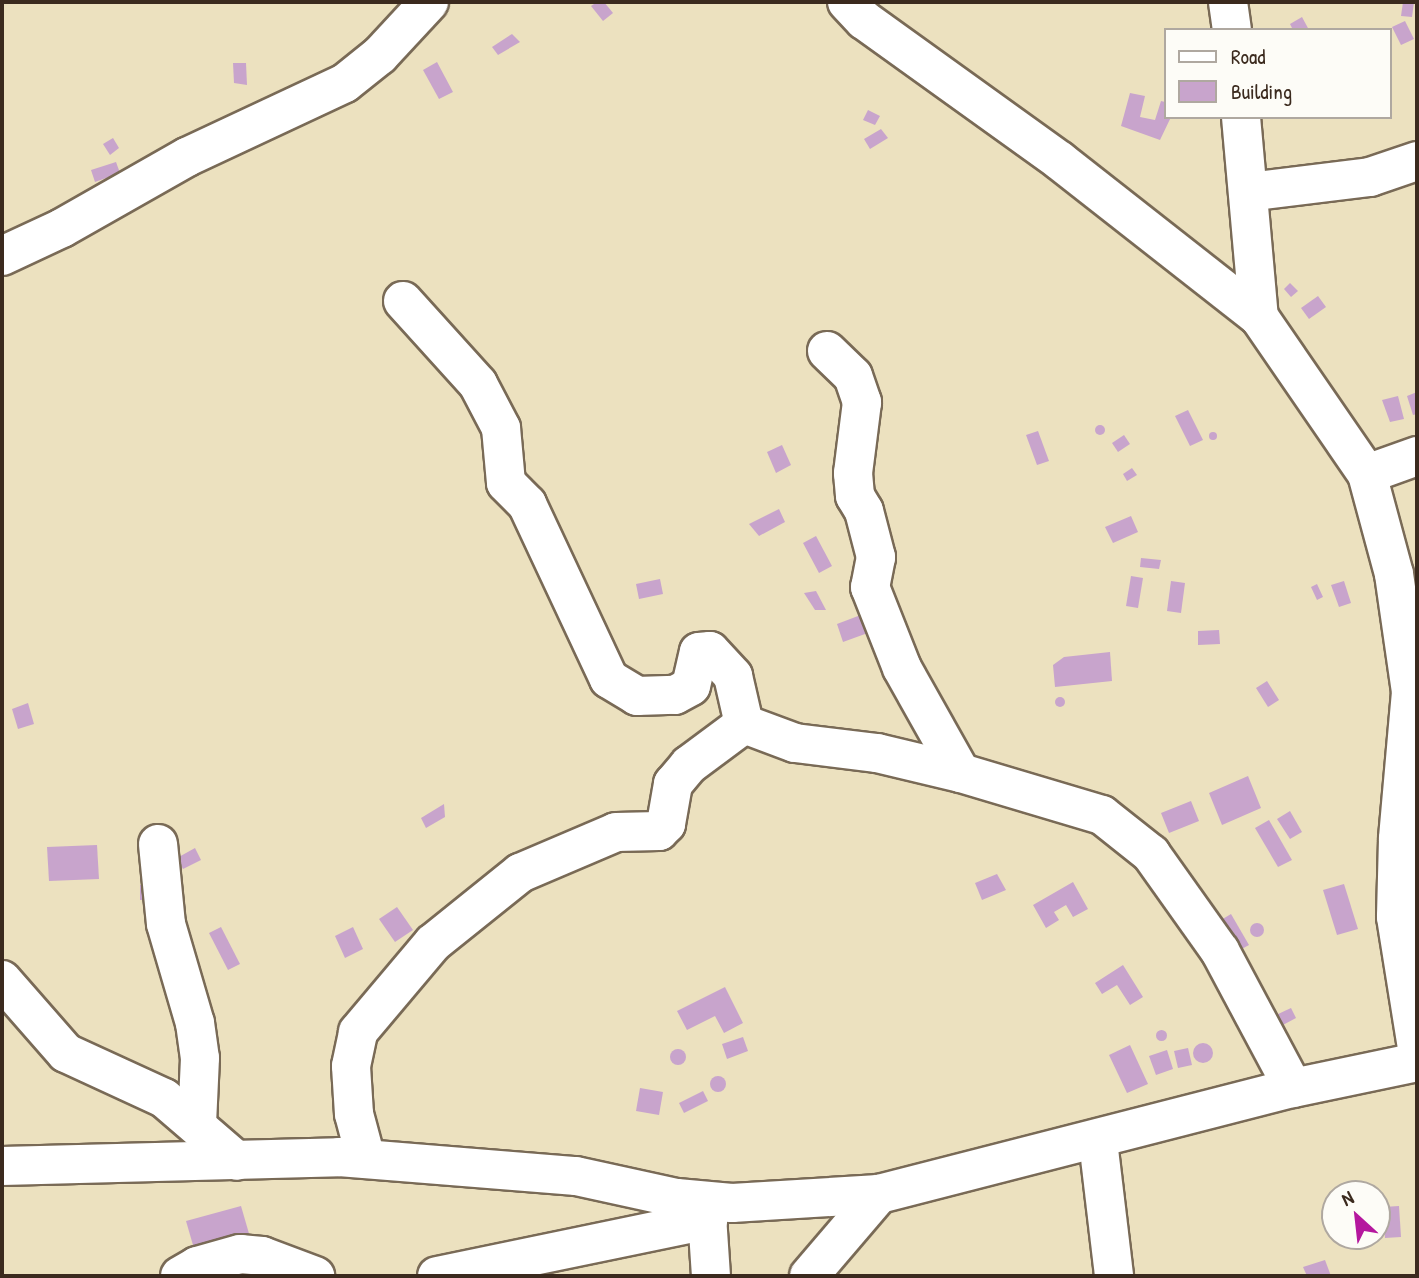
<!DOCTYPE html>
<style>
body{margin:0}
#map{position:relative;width:1419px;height:1278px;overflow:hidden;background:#ece1bf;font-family:"Patrick Hand",sans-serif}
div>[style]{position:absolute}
.building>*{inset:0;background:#c8a4cc}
.round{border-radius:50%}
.roads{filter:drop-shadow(2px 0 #796a56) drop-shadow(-2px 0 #796a56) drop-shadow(0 2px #796a56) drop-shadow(0 -2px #796a56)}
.minor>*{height:38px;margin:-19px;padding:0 19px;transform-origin:19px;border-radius:19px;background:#fff}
span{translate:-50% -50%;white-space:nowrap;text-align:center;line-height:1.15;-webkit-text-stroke:6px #fdfcf7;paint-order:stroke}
.frame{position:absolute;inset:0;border:4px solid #3b2a1e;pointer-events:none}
.legend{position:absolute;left:1164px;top:28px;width:228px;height:91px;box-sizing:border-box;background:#fdfcf7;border:2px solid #afa8a0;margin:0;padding:9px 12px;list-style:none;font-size:21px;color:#3b2a1e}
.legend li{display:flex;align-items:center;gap:14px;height:35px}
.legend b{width:35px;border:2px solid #afa8a0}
.north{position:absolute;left:1321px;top:1180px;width:70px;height:70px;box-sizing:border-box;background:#fdfcf7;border:2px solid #afa8a0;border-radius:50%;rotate:333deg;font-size:19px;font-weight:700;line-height:28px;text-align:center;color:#3b2a1e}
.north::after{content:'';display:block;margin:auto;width:24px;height:32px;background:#b5179e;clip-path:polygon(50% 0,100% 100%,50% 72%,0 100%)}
</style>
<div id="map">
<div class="building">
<i style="clip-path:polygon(597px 2px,604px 2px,613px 13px,603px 21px,591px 6px)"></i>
<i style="clip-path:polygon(1403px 2px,1414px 2px,1412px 17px,1401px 16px)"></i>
<i style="clip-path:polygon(1302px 17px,1309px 30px,1293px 30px,1290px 24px)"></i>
<i style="clip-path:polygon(1405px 21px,1414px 39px,1401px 45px,1392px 27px)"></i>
<i style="clip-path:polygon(512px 34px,520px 42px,498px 55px,492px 47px)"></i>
<i style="clip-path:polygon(437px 62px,453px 92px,439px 99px,423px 70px)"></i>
<i style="clip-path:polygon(233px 63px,246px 63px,247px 85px,234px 83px)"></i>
<i style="clip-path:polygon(1130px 93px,1145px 96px,1140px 117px,1155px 120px,1161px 101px,1165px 102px,1165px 117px,1171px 117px,1160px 140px,1121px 126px)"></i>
<i style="clip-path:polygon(868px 110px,880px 116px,875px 125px,863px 120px)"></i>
<i style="clip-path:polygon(881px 129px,888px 138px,870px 149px,864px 139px)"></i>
<i style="clip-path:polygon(113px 138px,119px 148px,110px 155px,103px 144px)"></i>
<i style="clip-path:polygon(116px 162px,120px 173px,95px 182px,91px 170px)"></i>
<i style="clip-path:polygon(1290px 283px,1298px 291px,1291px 297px,1284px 289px)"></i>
<i style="clip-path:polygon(1318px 296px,1326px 307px,1309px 319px,1301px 308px)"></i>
<i style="clip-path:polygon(1417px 392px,1417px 414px,1413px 415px,1407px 396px)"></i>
<i style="clip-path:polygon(1398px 396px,1404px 419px,1390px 422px,1382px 400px)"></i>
<i style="clip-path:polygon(1188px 410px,1203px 440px,1190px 446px,1175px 416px)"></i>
<i class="round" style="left:1095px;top:425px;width:10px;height:10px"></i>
<i style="clip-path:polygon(1038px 431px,1049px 461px,1037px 465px,1026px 435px)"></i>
<i class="round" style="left:1209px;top:432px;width:8px;height:8px"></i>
<i style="clip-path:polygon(1124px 435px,1130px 444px,1118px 452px,1112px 443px)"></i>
<i style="clip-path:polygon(782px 445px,791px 465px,776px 473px,767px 452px)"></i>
<i style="clip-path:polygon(1132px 468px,1137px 475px,1127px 481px,1123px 474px)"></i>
<i style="clip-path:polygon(779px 509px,785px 522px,759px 536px,749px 524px)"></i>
<i style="clip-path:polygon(1131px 516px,1138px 532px,1113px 543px,1105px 527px)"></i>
<i style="clip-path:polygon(816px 536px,832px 566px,819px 573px,803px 543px)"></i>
<i style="clip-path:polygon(1141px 558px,1161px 560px,1159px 569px,1140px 567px)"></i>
<i style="clip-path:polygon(1131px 576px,1143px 578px,1138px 608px,1126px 606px)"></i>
<i style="clip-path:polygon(660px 579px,663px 594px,639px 599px,636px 584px)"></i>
<i style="clip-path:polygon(1171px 581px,1185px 583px,1181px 613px,1167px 611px)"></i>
<i style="clip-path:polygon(1344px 581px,1351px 603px,1339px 607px,1331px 585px)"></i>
<i style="clip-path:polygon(1317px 584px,1323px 597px,1317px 600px,1311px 587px)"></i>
<i style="clip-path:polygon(816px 591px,826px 610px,815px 610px,804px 593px)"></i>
<i style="clip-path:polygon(866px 613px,876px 630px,843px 642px,837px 624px)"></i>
<i style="clip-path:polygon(1219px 630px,1220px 644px,1198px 645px,1198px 631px)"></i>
<i style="clip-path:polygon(1110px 652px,1112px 681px,1055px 687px,1053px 665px,1064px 657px)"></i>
<i style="clip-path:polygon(1267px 681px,1279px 700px,1268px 707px,1256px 688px)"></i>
<i class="round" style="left:1055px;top:697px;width:10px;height:10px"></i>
<i style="clip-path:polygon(28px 703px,34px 724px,18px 729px,12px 709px)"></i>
<i style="clip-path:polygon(1248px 776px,1261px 808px,1222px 825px,1209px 793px)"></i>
<i style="clip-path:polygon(1191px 801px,1199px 821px,1169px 833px,1161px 813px)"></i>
<i style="clip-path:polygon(444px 804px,445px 817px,426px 828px,421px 818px)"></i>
<i style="clip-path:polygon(1290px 811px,1302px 832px,1290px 839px,1277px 819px)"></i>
<i style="clip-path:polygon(1269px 820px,1292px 860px,1278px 867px,1255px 828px)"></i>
<i style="clip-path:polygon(97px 845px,99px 879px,49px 881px,47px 847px)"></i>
<i style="clip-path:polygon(195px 848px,201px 860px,183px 869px,177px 858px)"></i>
<i style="clip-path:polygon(997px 874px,1006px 890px,982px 900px,975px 883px)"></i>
<i style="clip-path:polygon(1073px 882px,1088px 909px,1073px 917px,1066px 905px,1054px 912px,1059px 920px,1046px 928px,1033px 905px)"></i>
<i style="clip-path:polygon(1344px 884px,1358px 929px,1337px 935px,1323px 890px)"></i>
<i style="clip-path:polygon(140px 885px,160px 885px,160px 899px,140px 900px)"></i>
<i style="clip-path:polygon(397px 907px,413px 930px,395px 942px,379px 919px)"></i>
<i style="clip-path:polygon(1231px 914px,1249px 945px,1238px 951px,1221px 920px)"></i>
<i class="round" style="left:1250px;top:923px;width:14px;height:14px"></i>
<i style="clip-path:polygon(221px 927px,240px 964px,228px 970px,209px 933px)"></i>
<i style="clip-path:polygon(353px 927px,363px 949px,345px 958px,335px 936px)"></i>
<i style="clip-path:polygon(1123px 965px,1143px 997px,1130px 1005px,1117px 985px,1102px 994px,1095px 983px)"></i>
<i style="clip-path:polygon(725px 987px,743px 1023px,724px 1033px,715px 1016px,687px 1030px,677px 1011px)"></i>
<i style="clip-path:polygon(1291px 1008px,1296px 1018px,1281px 1026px,1276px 1015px)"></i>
<i class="round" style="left:1155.5px;top:1029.5px;width:11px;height:11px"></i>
<i style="clip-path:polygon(743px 1037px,748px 1051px,727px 1059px,722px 1044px)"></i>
<i class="round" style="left:1193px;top:1043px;width:20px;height:20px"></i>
<i style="clip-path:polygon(1130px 1045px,1148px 1084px,1127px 1093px,1109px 1055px)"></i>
<i style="clip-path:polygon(1188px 1048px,1192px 1065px,1178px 1068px,1174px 1051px)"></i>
<i class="round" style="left:670px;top:1049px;width:16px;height:16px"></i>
<i style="clip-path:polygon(1167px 1050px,1173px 1069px,1156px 1075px,1149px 1056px)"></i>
<i class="round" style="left:710px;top:1076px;width:16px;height:16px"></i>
<i style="clip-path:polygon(640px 1088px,663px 1092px,659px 1115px,636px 1111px)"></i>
<i style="clip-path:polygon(703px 1091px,708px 1101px,684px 1113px,679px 1103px)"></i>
<i style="clip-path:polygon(241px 1206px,250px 1237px,195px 1252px,186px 1221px)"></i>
<i style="clip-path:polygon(1399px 1206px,1401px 1237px,1385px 1238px,1383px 1207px)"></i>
<i style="clip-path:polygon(1325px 1260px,1331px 1276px,1307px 1276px,1303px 1267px)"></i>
</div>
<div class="roads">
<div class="minor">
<i style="left:847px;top:2px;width:25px;rotate:47deg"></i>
<i style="left:864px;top:20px;width:241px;rotate:35.7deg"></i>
<i style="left:1060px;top:161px;width:253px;rotate:38.1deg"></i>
<i style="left:1259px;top:317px;width:191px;rotate:55.5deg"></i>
<i style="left:1367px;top:474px;width:104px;rotate:74.9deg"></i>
<i style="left:1394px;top:574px;width:119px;rotate:81.8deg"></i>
<i style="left:1411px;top:692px;width:148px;rotate:95.1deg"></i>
<i style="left:1398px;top:839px;width:78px;rotate:91.5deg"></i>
<i style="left:1396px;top:917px;width:133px;rotate:80.9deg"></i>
<i style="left:1228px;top:2px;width:28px;rotate:82deg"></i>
<i style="left:1241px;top:117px;width:201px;rotate:84.9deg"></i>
<i style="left:1248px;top:192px;width:123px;rotate:-7deg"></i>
<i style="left:1370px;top:177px;width:50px;rotate:-18.8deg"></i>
<i style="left:2px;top:256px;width:66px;rotate:-25deg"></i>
<i style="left:62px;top:228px;width:144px;rotate:-29.6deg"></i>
<i style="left:187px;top:157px;width:174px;rotate:-25.1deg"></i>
<i style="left:345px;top:83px;width:45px;rotate:-38.7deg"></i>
<i style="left:380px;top:55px;width:72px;rotate:-47.2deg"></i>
<i style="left:403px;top:301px;width:112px;rotate:47.9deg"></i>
<i style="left:478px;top:384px;width:50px;rotate:62.4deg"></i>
<i style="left:501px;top:428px;width:55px;rotate:84.8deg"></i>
<i style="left:506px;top:483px;width:30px;rotate:45deg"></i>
<i style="left:527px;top:504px;width:193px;rotate:64.9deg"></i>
<i style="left:609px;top:679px;width:33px;rotate:31deg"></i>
<i style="left:637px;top:696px;width:38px;rotate:-2deg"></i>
<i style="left:675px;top:695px;width:18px;rotate:-29deg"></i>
<i style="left:691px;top:686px;width:35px;rotate:-77deg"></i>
<i style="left:699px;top:652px;width:11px;rotate:-5deg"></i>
<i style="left:710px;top:651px;width:34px;rotate:47deg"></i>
<i style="left:733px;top:676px;width:49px;rotate:77.1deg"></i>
<i style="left:744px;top:724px;width:54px;rotate:20.4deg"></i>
<i style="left:795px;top:743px;width:83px;rotate:7deg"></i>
<i style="left:877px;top:753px;width:86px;rotate:13.4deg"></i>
<i style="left:961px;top:773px;width:147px;rotate:16.6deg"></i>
<i style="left:1102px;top:815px;width:63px;rotate:38.5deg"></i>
<i style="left:1151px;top:854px;width:119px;rotate:54.6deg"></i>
<i style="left:1220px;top:951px;width:155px;rotate:61.9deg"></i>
<i style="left:827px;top:351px;width:36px;rotate:44deg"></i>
<i style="left:853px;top:376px;width:28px;rotate:71deg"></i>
<i style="left:862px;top:402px;width:72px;rotate:97.2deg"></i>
<i style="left:853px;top:473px;width:23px;rotate:85deg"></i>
<i style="left:855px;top:496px;width:17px;rotate:59deg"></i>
<i style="left:864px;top:511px;width:48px;rotate:75.4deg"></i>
<i style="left:876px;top:557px;width:31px;rotate:101deg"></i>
<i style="left:870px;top:587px;width:87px;rotate:68.4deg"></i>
<i style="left:902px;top:668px;width:120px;rotate:60.7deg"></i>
<i style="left:1367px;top:474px;width:53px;rotate:-19.8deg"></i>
<i style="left:158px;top:844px;width:80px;rotate:84.3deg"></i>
<i style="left:166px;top:924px;width:103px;rotate:73.7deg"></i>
<i style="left:195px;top:1023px;width:35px;rotate:82deg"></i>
<i style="left:200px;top:1058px;width:66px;rotate:92.6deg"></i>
<i style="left:2px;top:980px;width:97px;rotate:48.8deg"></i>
<i style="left:66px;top:1053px;width:108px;rotate:24.7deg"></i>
<i style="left:164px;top:1098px;width:96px;rotate:40.8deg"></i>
<i style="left:1098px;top:1141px;width:136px;rotate:83.2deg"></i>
<i style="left:366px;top:1159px;width:47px;rotate:-104.9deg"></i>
<i style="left:354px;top:1114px;width:48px;rotate:-93.6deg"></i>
<i style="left:351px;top:1066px;width:35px;rotate:-78deg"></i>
<i style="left:358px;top:1032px;width:116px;rotate:-49.9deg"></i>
<i style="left:433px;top:943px;width:112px;rotate:-38.8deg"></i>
<i style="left:520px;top:873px;width:104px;rotate:-23.1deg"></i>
<i style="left:616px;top:832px;width:43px;rotate:-1.3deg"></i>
<i style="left:659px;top:831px;width:10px;rotate:-45deg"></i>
<i style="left:666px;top:824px;width:41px;rotate:-80.1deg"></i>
<i style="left:673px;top:784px;width:25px;rotate:-50deg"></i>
<i style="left:689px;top:765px;width:69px;rotate:-36.7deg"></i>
<i style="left:2px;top:1166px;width:337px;rotate:-1.5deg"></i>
<i style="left:339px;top:1157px;width:238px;rotate:4.6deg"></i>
<i style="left:576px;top:1176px;width:103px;rotate:12.3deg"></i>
<i style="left:677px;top:1198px;width:55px;rotate:5.2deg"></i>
<i style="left:732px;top:1203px;width:147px;rotate:-3.5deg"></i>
<i style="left:879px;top:1194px;width:427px;rotate:-14.4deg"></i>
<i style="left:1293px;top:1088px;width:127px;rotate:-11.8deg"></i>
<i style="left:706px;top:1201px;width:75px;rotate:86.2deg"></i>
<i style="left:180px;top:1276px;width:20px;rotate:-30deg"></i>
<i style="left:197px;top:1266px;width:45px;rotate:-15.6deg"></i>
<i style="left:240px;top:1254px;width:22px;rotate:5deg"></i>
<i style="left:262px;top:1256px;width:57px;rotate:20.7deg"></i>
<i style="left:437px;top:1276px;width:277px;rotate:-11.7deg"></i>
<i style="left:809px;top:1276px;width:108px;rotate:-49.5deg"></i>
</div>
</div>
<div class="frame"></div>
<ul class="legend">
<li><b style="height:9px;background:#fff"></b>Road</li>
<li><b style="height:19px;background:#c8a4cc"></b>Building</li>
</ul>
<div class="north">N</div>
</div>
